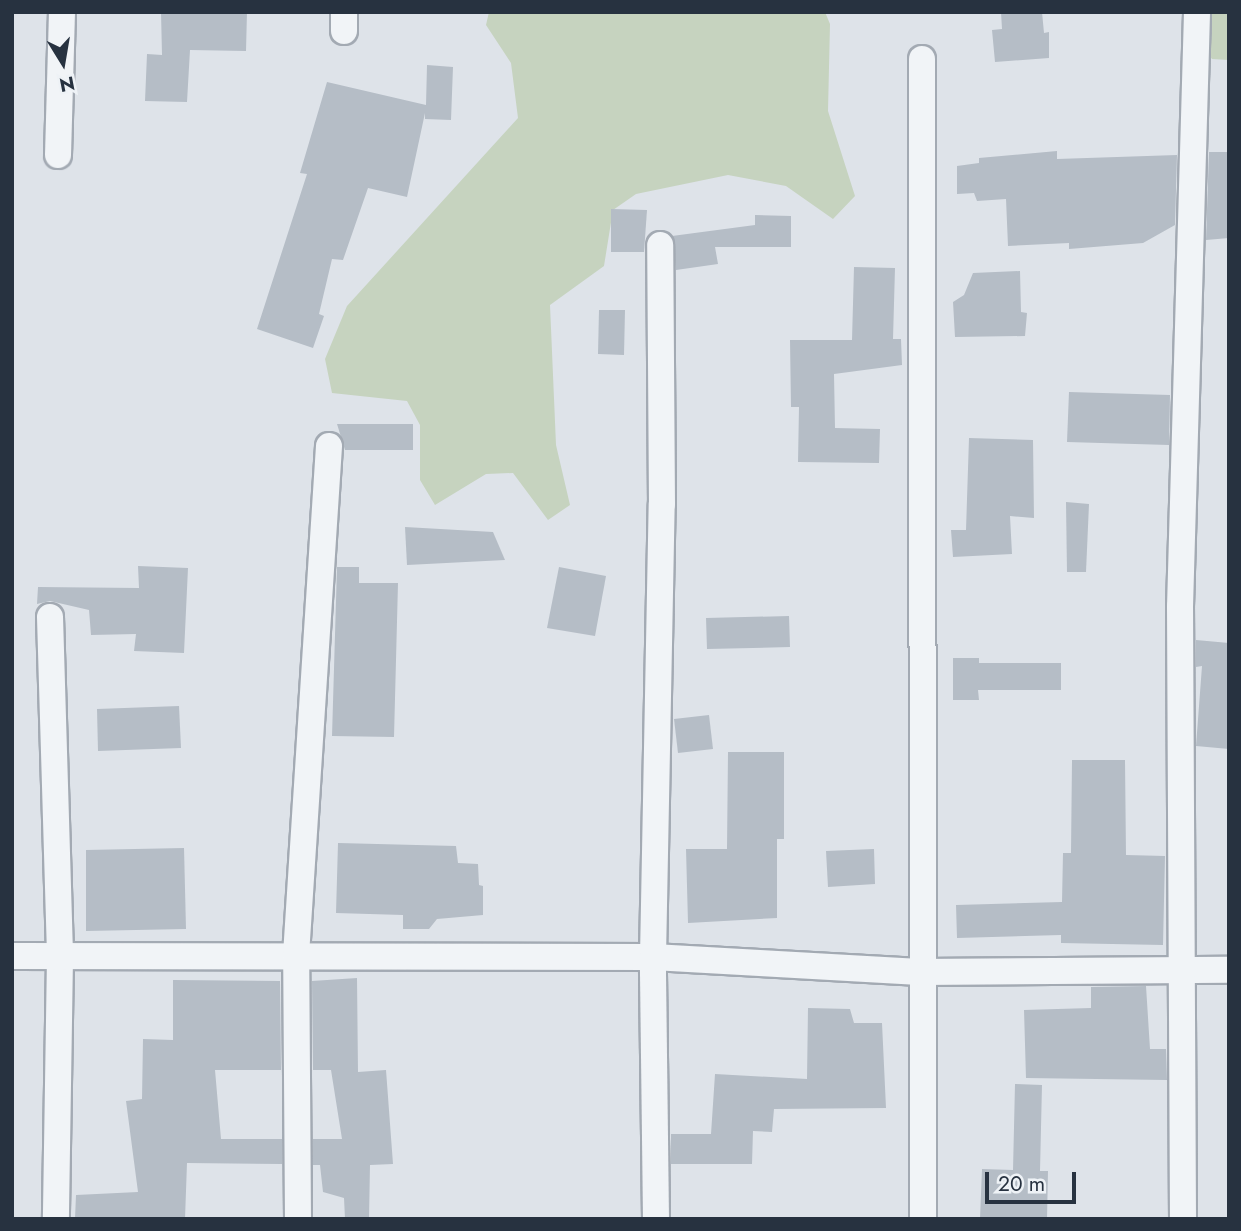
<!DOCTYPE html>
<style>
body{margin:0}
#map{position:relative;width:1241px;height:1231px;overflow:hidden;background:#dee3e9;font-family:Jost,sans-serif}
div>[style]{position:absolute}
.green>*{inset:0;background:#c6d3bf}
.building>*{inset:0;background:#b5bdc6}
.roads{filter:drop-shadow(2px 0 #a3aab3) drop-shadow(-2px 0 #a3aab3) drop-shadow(0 2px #a3aab3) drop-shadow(0 -2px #a3aab3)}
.street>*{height:26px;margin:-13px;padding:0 13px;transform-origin:13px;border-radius:13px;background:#f1f4f7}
span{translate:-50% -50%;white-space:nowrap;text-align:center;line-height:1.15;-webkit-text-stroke:5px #eef2f6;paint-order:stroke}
.frame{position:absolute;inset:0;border:14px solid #273240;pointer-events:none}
.north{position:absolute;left:28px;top:28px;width:70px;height:70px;-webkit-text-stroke:5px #eef2f6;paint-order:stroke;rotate:169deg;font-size:19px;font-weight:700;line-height:28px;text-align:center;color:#273240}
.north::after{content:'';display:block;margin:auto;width:24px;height:32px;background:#273240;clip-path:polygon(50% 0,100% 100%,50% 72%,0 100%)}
.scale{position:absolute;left:985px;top:1172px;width:91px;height:32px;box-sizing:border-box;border:4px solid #273240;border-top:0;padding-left:9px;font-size:21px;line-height:24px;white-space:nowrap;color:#273240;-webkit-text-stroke:5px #eef2f6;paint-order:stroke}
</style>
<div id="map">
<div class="green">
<i style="clip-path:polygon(489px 12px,825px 12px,830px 24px,828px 111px,855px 196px,833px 219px,786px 186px,728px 175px,636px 194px,613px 210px,604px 266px,550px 305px,556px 445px,570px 505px,548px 520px,513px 473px,486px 474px,435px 505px,420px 480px,420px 425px,407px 401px,332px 393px,325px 359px,347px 306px,518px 118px,511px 63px,486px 25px)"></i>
<i style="clip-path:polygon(1197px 12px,1229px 12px,1229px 60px,1212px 59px,1195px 38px)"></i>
</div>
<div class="building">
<i style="clip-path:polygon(161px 12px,247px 12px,246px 51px,190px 50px,187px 102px,145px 101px,147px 54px,162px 55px)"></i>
<i style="clip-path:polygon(1001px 12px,1042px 12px,1044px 33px,1049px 32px,1049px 58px,995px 62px,992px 30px,1002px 29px)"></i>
<i style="clip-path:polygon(427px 65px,453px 67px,451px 120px,425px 119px,425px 113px,407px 197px,368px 188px,343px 260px,332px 259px,319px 314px,324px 316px,313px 348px,257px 329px,307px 174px,300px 173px,327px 82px,426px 105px)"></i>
<i style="clip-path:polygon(1057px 151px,1057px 159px,1177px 155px,1175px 225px,1143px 243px,1069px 249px,1069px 243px,1008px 246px,1006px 199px,977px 201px,974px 193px,957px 194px,957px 166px,979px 163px,979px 158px)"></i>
<i style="clip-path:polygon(1209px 152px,1229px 152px,1229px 238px,1206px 240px)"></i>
<i style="clip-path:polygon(611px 209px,647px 210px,644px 252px,611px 252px)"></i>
<i style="clip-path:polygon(755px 215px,791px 216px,791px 247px,715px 247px,718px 264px,676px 270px,672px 236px,755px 225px)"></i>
<i style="clip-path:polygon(854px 267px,895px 268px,893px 339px,901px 339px,902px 365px,834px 374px,835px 428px,880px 429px,879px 463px,798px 462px,799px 407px,791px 407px,790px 340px,852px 340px)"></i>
<i style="clip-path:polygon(1020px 271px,1021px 312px,1027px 313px,1025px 336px,955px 337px,953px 302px,964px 295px,973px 273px)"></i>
<i style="clip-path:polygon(599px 310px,625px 310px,624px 355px,598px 354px)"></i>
<i style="clip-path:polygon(1069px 392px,1170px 395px,1169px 445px,1067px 442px)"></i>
<i style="clip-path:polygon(337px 424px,413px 424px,413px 450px,345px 450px)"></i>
<i style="clip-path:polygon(969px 438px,1033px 440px,1034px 518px,1010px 516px,1012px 554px,953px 557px,951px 530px,966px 530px)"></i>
<i style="clip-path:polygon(1066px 502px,1089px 504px,1086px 572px,1067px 572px)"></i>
<i style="clip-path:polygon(405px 527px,493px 532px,505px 560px,407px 565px)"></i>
<i style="clip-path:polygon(138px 566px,188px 568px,184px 653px,134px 651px,136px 634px,91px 635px,89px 610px,50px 601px,37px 604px,38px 587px,139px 588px)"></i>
<i style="clip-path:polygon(337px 567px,359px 567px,359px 583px,398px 583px,394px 737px,332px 736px)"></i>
<i style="clip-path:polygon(559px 567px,606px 576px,595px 636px,547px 628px)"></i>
<i style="clip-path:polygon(789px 616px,790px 647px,707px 649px,706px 618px)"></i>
<i style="clip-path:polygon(1196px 640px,1229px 643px,1229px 749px,1196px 746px,1202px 666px,1196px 667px)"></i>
<i style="clip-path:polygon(953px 658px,979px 658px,979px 663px,1061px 663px,1061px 690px,978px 690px,979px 700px,953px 700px)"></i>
<i style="clip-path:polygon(179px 706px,181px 748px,98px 751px,97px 709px)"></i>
<i style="clip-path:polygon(709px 715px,713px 749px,678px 753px,674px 719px)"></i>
<i style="clip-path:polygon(728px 752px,784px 752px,784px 839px,777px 839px,777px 918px,688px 923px,686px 849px,727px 849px)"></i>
<i style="clip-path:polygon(1072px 760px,1125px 760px,1126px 855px,1165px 856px,1163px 945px,1061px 943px,1061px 935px,957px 938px,956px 905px,1062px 902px,1063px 853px,1071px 853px)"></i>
<i style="clip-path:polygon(338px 843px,456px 846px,458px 863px,478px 864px,479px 885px,483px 886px,483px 915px,437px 919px,429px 929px,403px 929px,403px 915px,336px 913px)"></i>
<i style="clip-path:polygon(184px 848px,186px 929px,86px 931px,86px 850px)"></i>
<i style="clip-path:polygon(874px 849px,875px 884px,828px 887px,826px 851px)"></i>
<i style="clip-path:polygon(357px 978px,358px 1072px,386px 1070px,393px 1164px,370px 1165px,369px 1219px,345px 1219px,344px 1198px,323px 1192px,320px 1165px,313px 1165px,313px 1139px,342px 1139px,331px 1070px,313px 1070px,312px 981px)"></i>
<i style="clip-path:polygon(173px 980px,280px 981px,281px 1070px,215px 1070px,221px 1139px,282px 1139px,282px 1164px,187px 1163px,185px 1219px,75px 1219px,76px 1195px,138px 1192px,126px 1101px,142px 1099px,143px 1039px,173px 1040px)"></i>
<i style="clip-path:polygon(1146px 986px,1150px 1049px,1166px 1049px,1167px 1080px,1026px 1078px,1024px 1010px,1091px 1008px,1091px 987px)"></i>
<i style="clip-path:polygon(808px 1008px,850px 1009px,854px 1023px,882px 1023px,886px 1108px,774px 1109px,772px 1132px,753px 1131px,752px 1164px,671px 1164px,671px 1134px,711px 1134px,715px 1074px,807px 1079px)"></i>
<i style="clip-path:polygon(1015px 1084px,1042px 1085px,1040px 1171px,1048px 1171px,1047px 1219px,980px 1219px,982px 1169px,1013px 1170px)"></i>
</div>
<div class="roads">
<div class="street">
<i style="left:344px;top:12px;width:19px;rotate:90deg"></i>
<i style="left:922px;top:59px;width:1160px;rotate:89.95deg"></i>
<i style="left:58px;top:155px;width:143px;rotate:-88.4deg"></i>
<i style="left:50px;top:617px;width:340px;rotate:88.3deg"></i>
<i style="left:60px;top:957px;width:262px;rotate:90.9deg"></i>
<i style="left:12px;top:956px;width:641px;rotate:0.09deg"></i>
<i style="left:653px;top:957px;width:267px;rotate:3.2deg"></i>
<i style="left:920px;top:972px;width:309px;rotate:-0.4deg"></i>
<i style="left:298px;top:1219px;width:264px;rotate:-90.4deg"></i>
<i style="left:296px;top:955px;width:510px;rotate:-86.29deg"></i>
<i style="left:656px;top:1219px;width:262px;rotate:-90.7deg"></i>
<i style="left:653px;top:957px;width:453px;rotate:-88.9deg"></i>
<i style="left:662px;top:504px;width:259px;rotate:-90.4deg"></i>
<i style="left:1183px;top:1219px;width:612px;rotate:-90.28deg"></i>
<i style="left:1180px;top:607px;width:593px;rotate:-88.36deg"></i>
</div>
</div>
<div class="frame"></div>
<div class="north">N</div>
<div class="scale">20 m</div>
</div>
